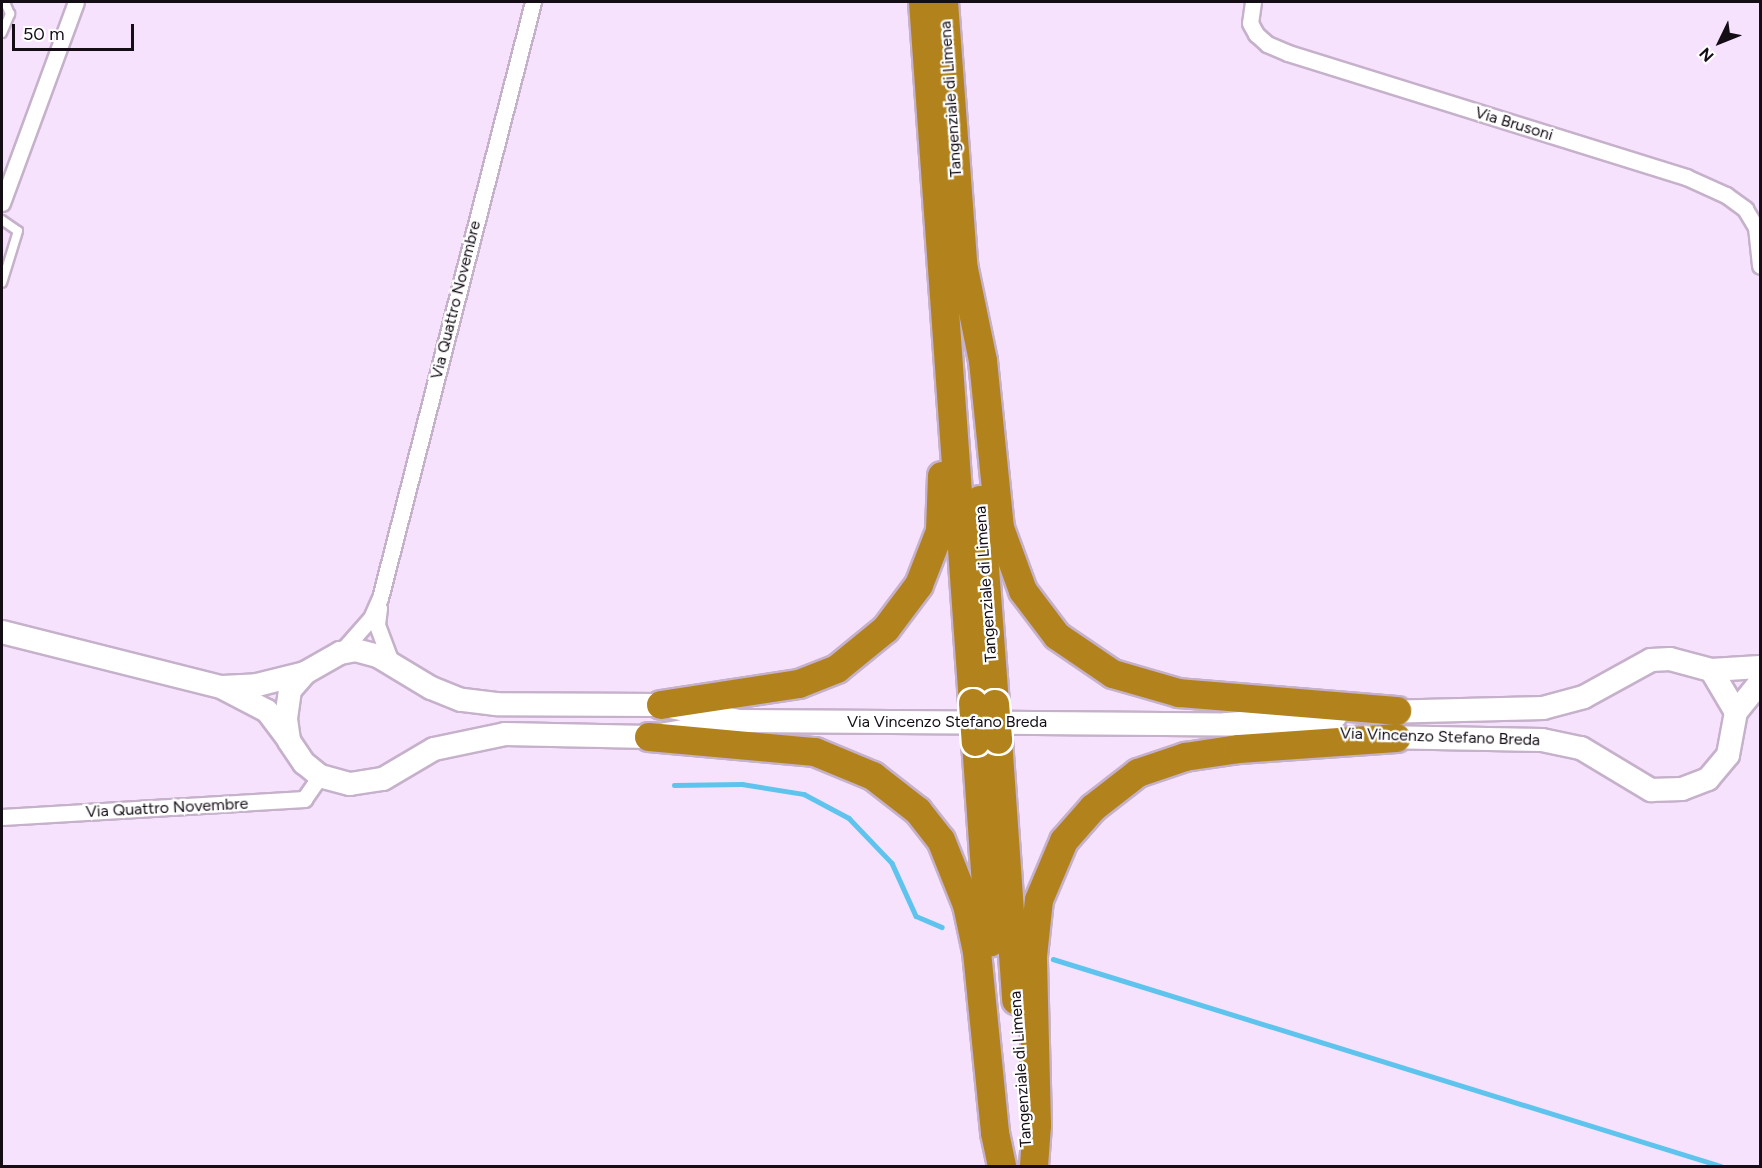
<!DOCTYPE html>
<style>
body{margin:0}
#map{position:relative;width:1762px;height:1168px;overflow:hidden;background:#f7e2fd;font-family:Figtree,sans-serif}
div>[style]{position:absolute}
.stream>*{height:4.5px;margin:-2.25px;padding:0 2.25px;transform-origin:2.25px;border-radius:2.25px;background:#5ec4ee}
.roads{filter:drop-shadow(2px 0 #c6b1cb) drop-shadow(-2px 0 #c6b1cb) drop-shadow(0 2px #c6b1cb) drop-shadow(0 -2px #c6b1cb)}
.lane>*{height:8px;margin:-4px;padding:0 4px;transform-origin:4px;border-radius:4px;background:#fff}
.street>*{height:15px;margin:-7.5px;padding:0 7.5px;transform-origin:7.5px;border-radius:7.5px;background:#fff}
.secondary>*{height:22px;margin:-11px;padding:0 11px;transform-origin:11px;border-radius:11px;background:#fff}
.highway>*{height:28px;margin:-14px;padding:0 14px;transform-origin:14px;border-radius:14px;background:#b2831d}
.bridges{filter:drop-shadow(2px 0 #fff) drop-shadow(-2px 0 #fff) drop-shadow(0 2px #fff) drop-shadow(0 -2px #fff)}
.highway-bridge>*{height:28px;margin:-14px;padding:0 14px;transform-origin:14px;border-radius:14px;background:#b2831d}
span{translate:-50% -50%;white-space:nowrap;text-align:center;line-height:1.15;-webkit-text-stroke:4.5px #fff;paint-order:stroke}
.street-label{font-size:16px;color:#140d16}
.frame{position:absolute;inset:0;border:3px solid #140d16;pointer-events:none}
.north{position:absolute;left:1690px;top:12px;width:60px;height:60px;-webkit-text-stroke:4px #fff;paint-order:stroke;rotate:227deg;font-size:16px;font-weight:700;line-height:24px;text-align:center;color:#140d16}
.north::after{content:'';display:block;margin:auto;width:21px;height:27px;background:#140d16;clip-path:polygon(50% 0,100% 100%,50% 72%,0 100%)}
.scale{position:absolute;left:12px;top:24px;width:122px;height:27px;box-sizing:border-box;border:3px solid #140d16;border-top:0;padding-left:8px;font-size:18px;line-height:21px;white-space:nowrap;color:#140d16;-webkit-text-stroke:4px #fff;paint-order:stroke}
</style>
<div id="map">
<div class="stream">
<i style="left:674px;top:785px;width:68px;rotate:-0.8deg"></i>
<i style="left:742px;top:784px;width:63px;rotate:9.2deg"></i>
<i style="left:804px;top:794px;width:51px;rotate:28.1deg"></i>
<i style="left:849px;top:818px;width:62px;rotate:46.3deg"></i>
<i style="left:892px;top:863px;width:58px;rotate:65.6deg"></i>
<i style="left:916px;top:916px;width:28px;rotate:23deg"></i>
<i style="left:1053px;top:959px;width:699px;rotate:17.22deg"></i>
</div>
<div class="roads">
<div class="lane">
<i style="left:2px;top:33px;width:21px;rotate:-67deg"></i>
<i style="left:10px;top:14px;width:13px;rotate:-113deg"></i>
<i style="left:2px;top:220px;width:19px;rotate:35deg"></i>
<i style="left:18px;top:231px;width:54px;rotate:107.1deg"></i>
</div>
<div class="street">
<i style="left:1253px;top:2px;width:21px;rotate:98deg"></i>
<i style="left:1250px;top:23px;width:13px;rotate:61deg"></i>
<i style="left:1256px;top:34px;width:15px;rotate:42deg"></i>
<i style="left:1267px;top:44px;width:23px;rotate:23deg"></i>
<i style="left:1288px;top:53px;width:417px;rotate:17.3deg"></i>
<i style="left:1686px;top:177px;width:44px;rotate:24.2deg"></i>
<i style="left:1726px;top:195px;width:24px;rotate:36deg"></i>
<i style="left:1745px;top:209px;width:21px;rotate:59deg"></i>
<i style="left:1756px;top:227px;width:39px;rotate:84deg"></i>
<i style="left:2px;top:203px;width:214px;rotate:-69.8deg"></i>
<i style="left:379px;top:608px;width:17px;rotate:97deg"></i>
<i style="left:377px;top:625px;width:43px;rotate:69.4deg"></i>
<i style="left:341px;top:652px;width:45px;rotate:-48.6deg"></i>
<i style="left:371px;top:618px;width:22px;rotate:-66deg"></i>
<i style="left:380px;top:598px;width:615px;rotate:-75.6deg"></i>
<i style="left:2px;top:817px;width:303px;rotate:-3.4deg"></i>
<i style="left:304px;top:799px;width:28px;rotate:-55deg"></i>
</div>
<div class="secondary">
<i style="left:2px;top:632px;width:226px;rotate:14.1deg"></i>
<i style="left:221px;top:687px;width:52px;rotate:27.6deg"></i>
<i style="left:267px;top:711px;width:35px;rotate:53deg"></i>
<i style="left:1711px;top:670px;width:49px;rotate:-3.5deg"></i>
<i style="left:222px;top:687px;width:35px;rotate:-3deg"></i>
<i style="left:257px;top:685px;width:49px;rotate:-14deg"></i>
<i style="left:1736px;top:712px;width:38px;rotate:-51deg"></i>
<i style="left:739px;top:721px;width:80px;rotate:-168.4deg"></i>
<i style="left:661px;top:705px;width:165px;rotate:-179.7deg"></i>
<i style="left:496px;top:704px;width:35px;rotate:-173deg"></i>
<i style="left:461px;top:700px;width:32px;rotate:-158deg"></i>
<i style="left:431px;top:688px;width:62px;rotate:-148.9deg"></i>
<i style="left:378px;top:656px;width:23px;rotate:-165deg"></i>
<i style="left:356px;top:650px;width:16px;rotate:169deg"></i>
<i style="left:340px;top:653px;width:40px;rotate:150.3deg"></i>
<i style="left:305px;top:673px;width:23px;rotate:131deg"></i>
<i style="left:290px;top:690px;width:29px;rotate:98deg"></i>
<i style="left:286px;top:719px;width:22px;rotate:82deg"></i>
<i style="left:289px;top:741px;width:27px;rotate:56deg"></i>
<i style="left:304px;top:763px;width:21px;rotate:39deg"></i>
<i style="left:320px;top:776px;width:31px;rotate:15deg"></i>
<i style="left:350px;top:784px;width:33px;rotate:-9deg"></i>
<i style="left:383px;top:779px;width:59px;rotate:-30.5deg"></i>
<i style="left:434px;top:749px;width:73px;rotate:-11.9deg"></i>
<i style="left:505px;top:734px;width:144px;rotate:1.2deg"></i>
<i style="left:649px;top:737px;width:91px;rotate:-10.1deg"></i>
<i style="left:739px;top:721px;width:488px;rotate:0.4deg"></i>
<i style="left:1227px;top:724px;width:105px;rotate:4.9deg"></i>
<i style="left:1227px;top:724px;width:109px;rotate:-4.2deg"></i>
<i style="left:1380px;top:737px;width:162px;rotate:1.1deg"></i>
<i style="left:1542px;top:740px;width:40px;rotate:12deg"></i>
<i style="left:1581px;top:748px;width:82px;rotate:31deg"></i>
<i style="left:1651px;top:790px;width:31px;rotate:-2deg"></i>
<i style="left:1682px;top:789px;width:28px;rotate:-21deg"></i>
<i style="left:1708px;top:779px;width:31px;rotate:-50deg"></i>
<i style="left:1728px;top:755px;width:44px;rotate:-79.5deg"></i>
<i style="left:1736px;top:712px;width:49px;rotate:-120.8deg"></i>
<i style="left:1711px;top:670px;width:42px;rotate:-165deg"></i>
<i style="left:1670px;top:659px;width:19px;rotate:177deg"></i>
<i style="left:1651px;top:660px;width:77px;rotate:151.1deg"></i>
<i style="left:1584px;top:697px;width:42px;rotate:165deg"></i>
<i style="left:1543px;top:708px;width:162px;rotate:178.6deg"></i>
</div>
<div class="highway">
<i style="left:923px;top:2px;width:703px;rotate:85.92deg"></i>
<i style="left:944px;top:2px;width:285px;rotate:85.8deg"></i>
<i style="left:964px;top:269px;width:94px;rotate:78.3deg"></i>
<i style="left:983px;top:361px;width:168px;rotate:84.2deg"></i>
<i style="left:1000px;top:528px;width:67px;rotate:69.9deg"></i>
<i style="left:1023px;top:591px;width:56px;rotate:52.9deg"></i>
<i style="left:1057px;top:636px;width:68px;rotate:34.2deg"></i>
<i style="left:1113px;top:674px;width:69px;rotate:16.1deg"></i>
<i style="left:1179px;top:693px;width:219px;rotate:4.7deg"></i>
<i style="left:980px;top:500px;width:205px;rotate:85.8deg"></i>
<i style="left:661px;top:705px;width:140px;rotate:-8.7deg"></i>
<i style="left:799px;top:684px;width:41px;rotate:-21.5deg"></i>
<i style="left:837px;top:669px;width:63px;rotate:-39.2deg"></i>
<i style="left:886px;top:629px;width:55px;rotate:-53.1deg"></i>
<i style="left:919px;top:585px;width:58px;rotate:-68.7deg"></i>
<i style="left:940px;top:531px;width:55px;rotate:-87.9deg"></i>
<i style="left:649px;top:737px;width:167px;rotate:5.2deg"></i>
<i style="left:815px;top:752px;width:63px;rotate:22.5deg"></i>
<i style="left:873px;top:776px;width:57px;rotate:37.9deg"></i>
<i style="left:918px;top:811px;width:37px;rotate:52deg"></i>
<i style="left:941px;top:840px;width:70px;rotate:68.2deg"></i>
<i style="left:967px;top:905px;width:48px;rotate:78deg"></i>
<i style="left:977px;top:952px;width:182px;rotate:84.3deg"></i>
<i style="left:995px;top:1133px;width:34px;rotate:78deg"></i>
<i style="left:998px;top:740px;width:261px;rotate:86deg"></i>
<i style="left:976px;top:742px;width:201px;rotate:86deg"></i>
<i style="left:1034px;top:1166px;width:41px;rotate:-85.8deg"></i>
<i style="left:1037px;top:1125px;width:169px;rotate:-91.4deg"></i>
<i style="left:1033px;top:956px;width:56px;rotate:-83.9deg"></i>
<i style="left:1039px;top:900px;width:64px;rotate:-67deg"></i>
<i style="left:1064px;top:841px;width:44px;rotate:-48.7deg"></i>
<i style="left:1093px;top:808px;width:57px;rotate:-37.9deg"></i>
<i style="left:1138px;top:773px;width:50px;rotate:-18.8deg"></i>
<i style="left:1185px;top:757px;width:55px;rotate:-8.4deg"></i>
<i style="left:1239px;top:749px;width:158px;rotate:-4deg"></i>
</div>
</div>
<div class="bridges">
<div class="highway-bridge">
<i style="left:973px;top:703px;width:39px;rotate:86deg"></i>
<i style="left:995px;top:704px;width:36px;rotate:85deg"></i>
</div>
</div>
<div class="street-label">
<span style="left:951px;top:99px;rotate:-94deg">Tangenziale di Limena</span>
<span style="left:1514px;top:124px;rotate:17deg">Via Brusoni</span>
<span style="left:456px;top:300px;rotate:-76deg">Via Quattro Novembre</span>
<span style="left:986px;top:584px;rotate:-94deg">Tangenziale di Limena</span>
<span style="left:947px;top:722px">Via Vincenzo Stefano Breda</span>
<span style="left:1440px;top:737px;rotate:2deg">Via Vincenzo Stefano Breda</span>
<span style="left:167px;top:808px;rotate:-3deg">Via Quattro Novembre</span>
<span style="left:1021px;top:1069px;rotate:-94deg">Tangenziale di Limena</span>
</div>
<div class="frame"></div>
<div class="north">N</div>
<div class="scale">50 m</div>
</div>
